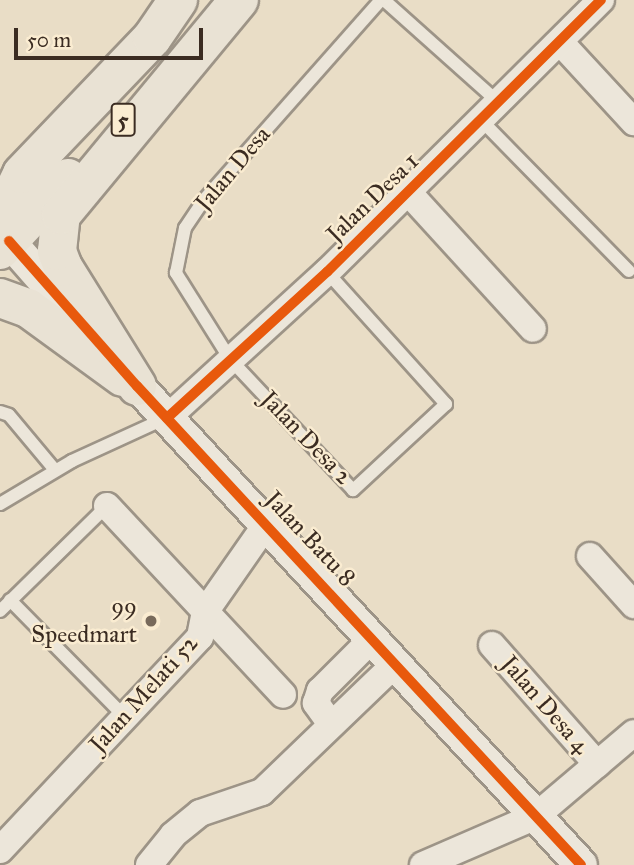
<!DOCTYPE html>
<style>
body{margin:0}
#map{position:relative;width:634px;height:865px;overflow:hidden;background:#e9ddc6;font-family:"IM FELL Great Primer",serif}
div>[style]{position:absolute}
.roads{filter:drop-shadow(2px 0 #9d9487) drop-shadow(-2px 0 #9d9487) drop-shadow(0 2px #9d9487) drop-shadow(0 -2px #9d9487)}
.service>*{height:12px;margin:-6px;padding:0 6px;transform-origin:6px;border-radius:6px;background:#ece6da}
.minor>*{height:26px;margin:-13px;padding:0 13px;transform-origin:13px;border-radius:13px;background:#ece6da}
.tertiary>*{height:32px;margin:-16px;padding:0 16px;transform-origin:16px;border-radius:16px;background:#ece6da}
.trunk>*{height:38px;margin:-19px;padding:0 19px;transform-origin:19px;border-radius:19px;background:#e9e2d4}
.cycleway>*{height:10px;margin:-5px;padding:0 5px;transform-origin:5px;border-radius:5px;background:#e8590c}
.dots>*{width:19px;height:19px;translate:-50% -50%;box-sizing:border-box;border:4px solid #faecd1;border-radius:50%}
span{translate:-50% -50%;white-space:nowrap;text-align:center;line-height:1.15;-webkit-text-stroke:5px #faecd1;paint-order:stroke}
.shield-label span{padding:2px 5px;background:#faecd1;border:2px solid;border-radius:5px;-webkit-text-stroke-width:0}
.shield-label{font-size:23px;color:#3b2c22;font-weight:700}
.street-label{font-size:24px;color:#3b2c22}
.poi-label{font-size:24px;color:#3b2c22}
.right{translate:-100% -50%;text-align:right}
.scale{position:absolute;left:14px;top:28px;width:189px;height:32px;box-sizing:border-box;border:4px solid #3b2c22;border-top:0;padding-left:9px;font-size:21px;line-height:24px;white-space:nowrap;color:#3b2c22;-webkit-text-stroke:5px #faecd1;paint-order:stroke}
</style>
<div id="map">
<div class="roads">
<div class="service">
<i style="left:384px;top:0;width:154px;rotate:41.8deg"></i>
<i style="left:482px;top:121px;width:210px;rotate:45.6deg"></i>
<i style="left:327px;top:272px;width:178px;rotate:48deg"></i>
<i style="left:446px;top:404px;width:127px;rotate:137.2deg"></i>
<i style="left:353px;top:490px;width:180px;rotate:-133.2deg"></i>
<i style="left:230px;top:359px;width:102px;rotate:-122.1deg"></i>
<i style="left:176px;top:273px;width:46px;rotate:-78.7deg"></i>
<i style="left:185px;top:228px;width:32px;rotate:-56deg"></i>
<i style="left:203px;top:201px;width:268px;rotate:-48.5deg"></i>
<i style="left:0;top:412px;width:9px;rotate:18deg"></i>
<i style="left:9px;top:415px;width:72px;rotate:50.1deg"></i>
<i style="left:0;top:504px;width:84px;rotate:-30.8deg"></i>
<i style="left:72px;top:461px;width:103px;rotate:-24.6deg"></i>
<i style="left:10px;top:600px;width:164px;rotate:45.5deg"></i>
<i style="left:0;top:611px;width:150px;rotate:-44.5deg"></i>
</div>
<div class="minor">
<i style="left:561px;top:43px;width:108px;rotate:47.3deg"></i>
<i style="left:408px;top:192px;width:185px;rotate:47.6deg"></i>
<i style="left:167px;top:418px;width:217px;rotate:-42.4deg"></i>
<i style="left:327px;top:272px;width:386px;rotate:-44.8deg"></i>
<i style="left:107px;top:506px;width:258px;rotate:47deg"></i>
<i style="left:590px;top:556px;width:66px;rotate:48.1deg"></i>
<i style="left:492px;top:645px;width:159px;rotate:48.6deg"></i>
<i style="left:331px;top:724px;width:26px;rotate:-126deg"></i>
<i style="left:316px;top:703px;width:13px;rotate:-72deg"></i>
<i style="left:320px;top:691px;width:75px;rotate:-45deg"></i>
<i style="left:0;top:850px;width:292px;rotate:-46.8deg"></i>
<i style="left:200px;top:637px;width:25px;rotate:-79deg"></i>
<i style="left:205px;top:612px;width:108px;rotate:-55.1deg"></i>
<i style="left:149px;top:865px;width:38px;rotate:-51deg"></i>
<i style="left:173px;top:835px;width:35px;rotate:-39deg"></i>
<i style="left:200px;top:813px;width:65px;rotate:-18.7deg"></i>
<i style="left:262px;top:792px;width:186px;rotate:-43.9deg"></i>
<i style="left:423px;top:865px;width:123px;rotate:-23.4deg"></i>
<i style="left:536px;top:816px;width:128px;rotate:-40.3deg"></i>
</div>
<div class="tertiary">
<i style="left:9px;top:241px;width:121px;rotate:48.7deg"></i>
<i style="left:121px;top:368px;width:677px;rotate:47.21deg"></i>
</div>
<div class="trunk">
<i style="left:9px;top:241px;width:36px;rotate:-93deg"></i>
<i style="left:7px;top:205px;width:34px;rotate:-64deg"></i>
<i style="left:22px;top:174px;width:188px;rotate:-46.3deg"></i>
<i style="left:152px;top:38px;width:46px;rotate:-55.6deg"></i>
<i style="left:0;top:250px;width:99px;rotate:-46.6deg"></i>
<i style="left:0;top:298px;width:30px;rotate:20deg"></i>
<i style="left:28px;top:308px;width:117px;rotate:36deg"></i>
<i style="left:137px;top:386px;width:140px;rotate:-121.9deg"></i>
<i style="left:63px;top:267px;width:17px;rotate:-111deg"></i>
<i style="left:57px;top:251px;width:36px;rotate:-84deg"></i>
<i style="left:61px;top:215px;width:279px;rotate:-50.4deg"></i>
</div>
</div>
<div class="cycleway">
<i style="left:9px;top:241px;width:193px;rotate:48.6deg"></i>
<i style="left:137px;top:386px;width:653px;rotate:47.17deg"></i>
<i style="left:167px;top:418px;width:217px;rotate:-42.4deg"></i>
<i style="left:327px;top:272px;width:386px;rotate:-44.8deg"></i>
</div>
<div class="dots">
<i style="left:151px;top:621px;background:#786a5b"></i>
</div>
<div class="shield-label">
<span style="left:123px;top:120px">5</span>
</div>
<div class="street-label">
<span style="left:233px;top:169px;rotate:-50deg">Jalan Desa</span>
<span style="left:373px;top:198px;rotate:-44deg">Jalan Desa 1</span>
<span style="left:306px;top:438px;rotate:46deg">Jalan Desa 2</span>
<span style="left:310px;top:539px;rotate:47deg">Jalan Batu 8</span>
<span style="left:144px;top:694px;rotate:-48deg">Jalan Melati 52</span>
<span style="left:545px;top:705px;rotate:49deg">Jalan Desa 4</span>
</div>
<div class="poi-label">
<span class="right" style="left:137px;top:621px">99<br>Speedmart</span>
</div>
<div class="scale">50 m</div>
</div>
